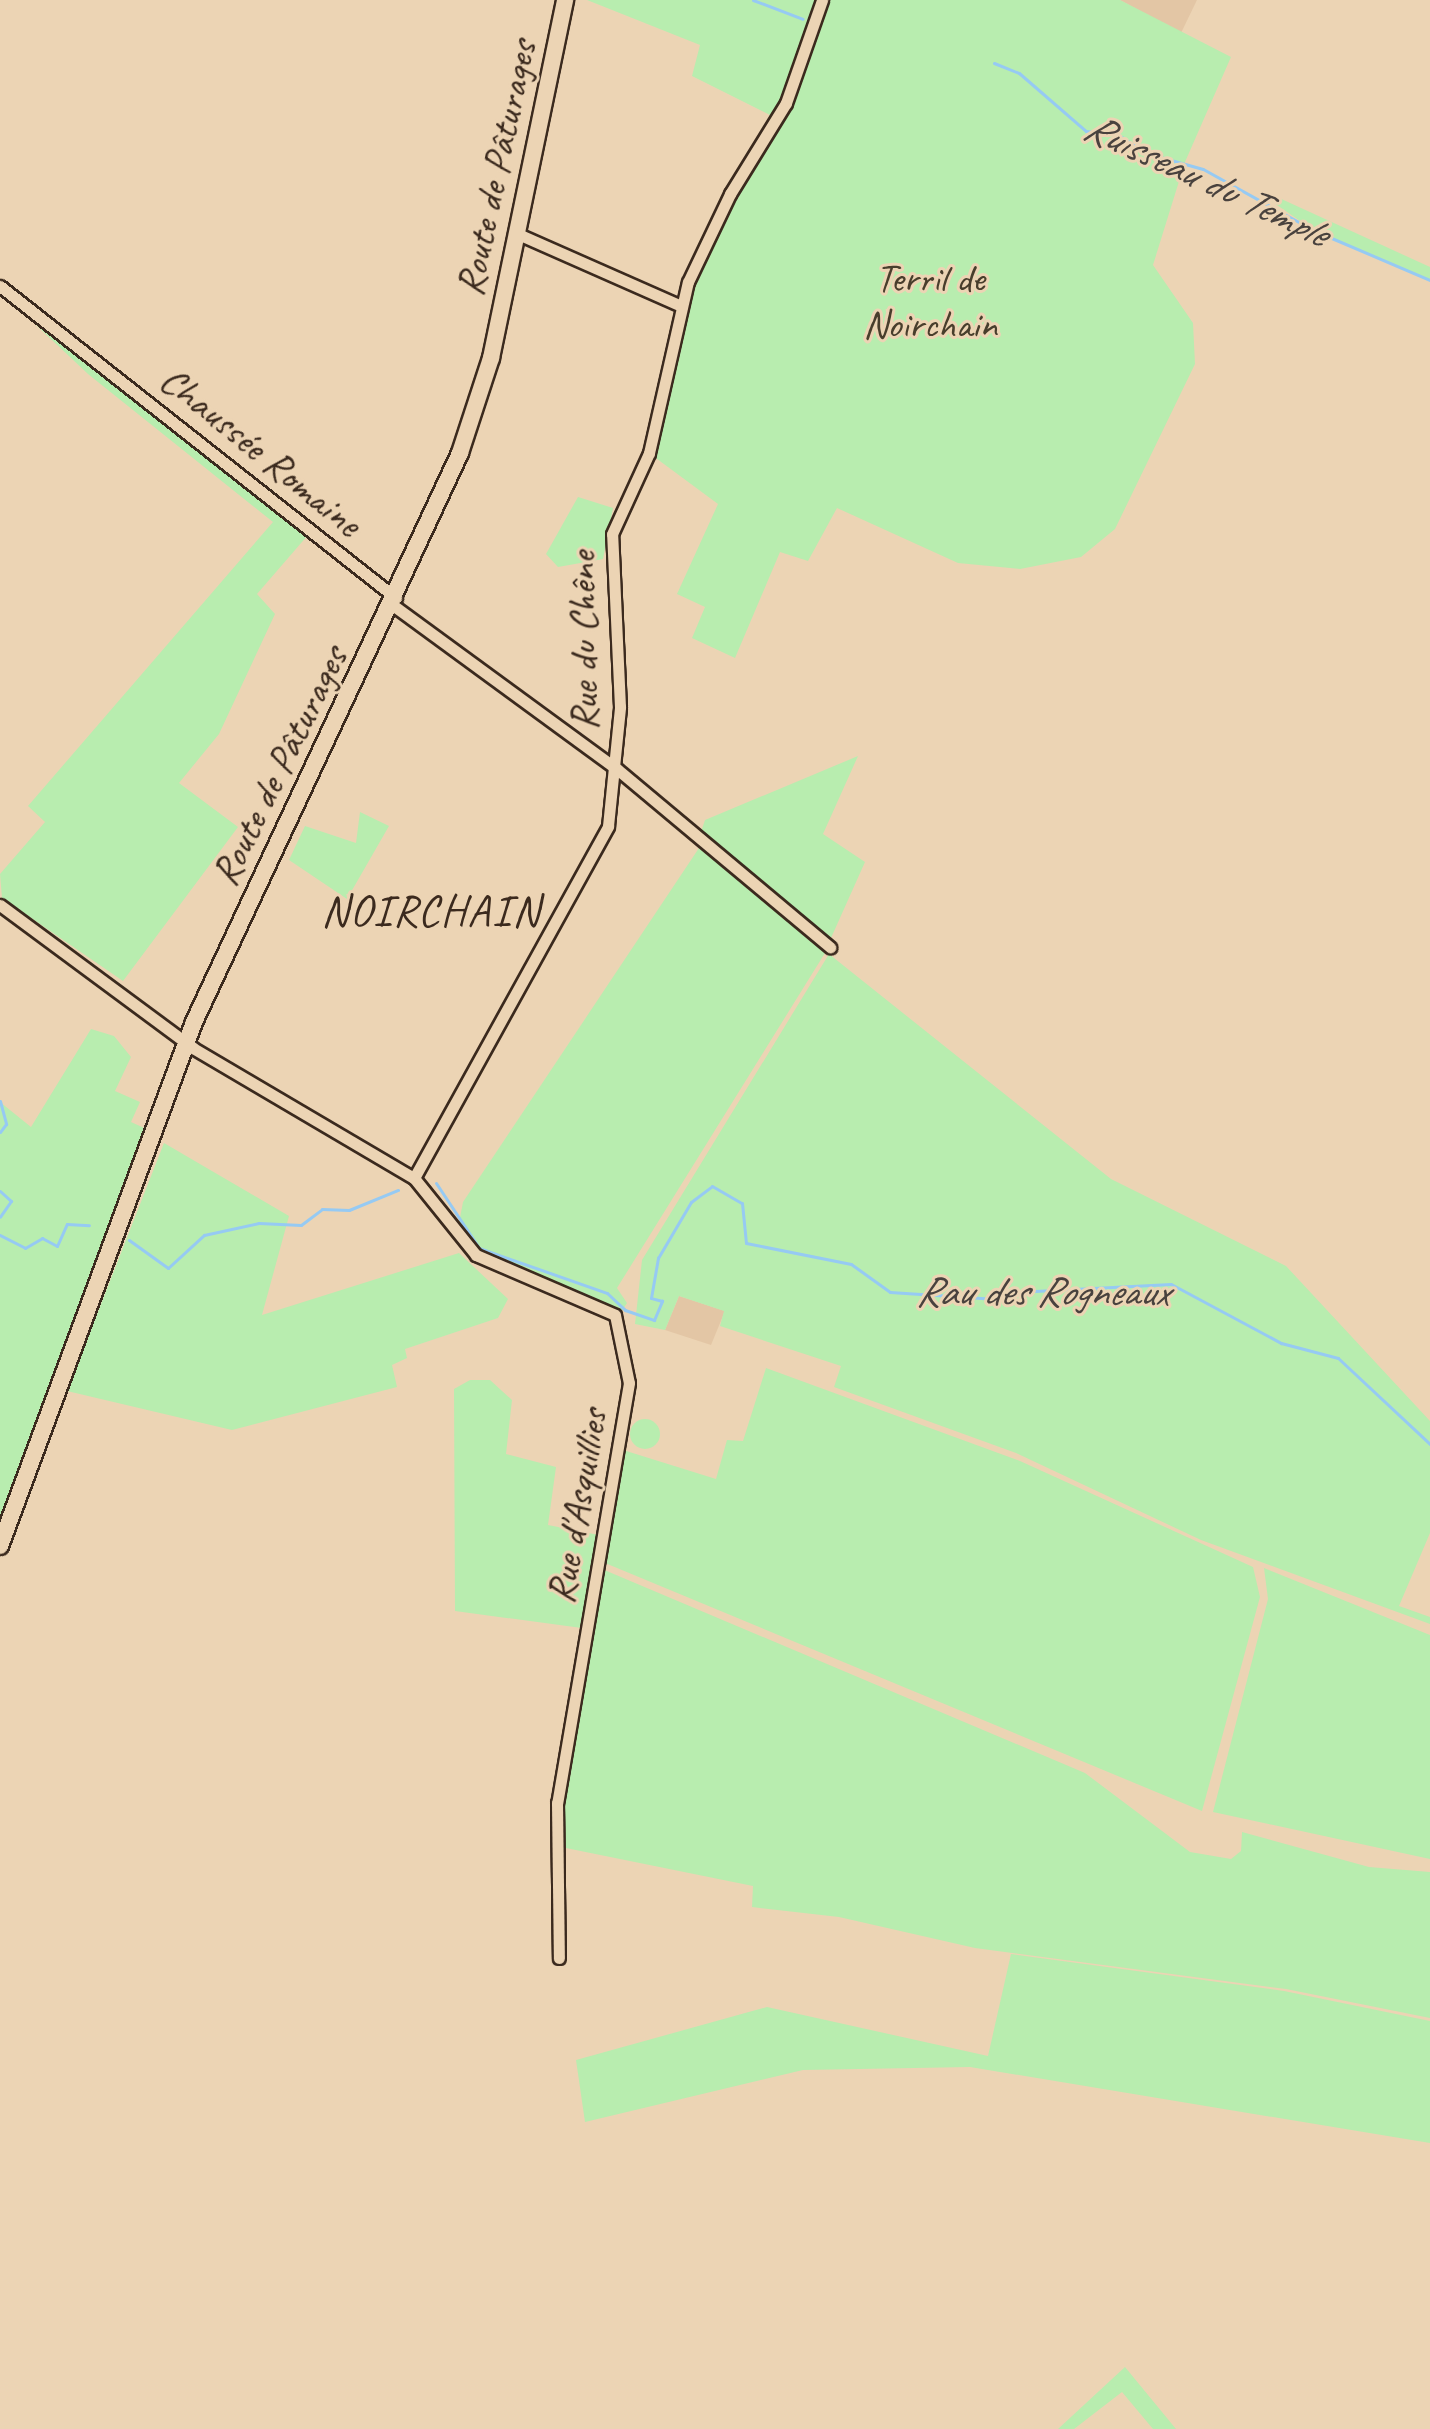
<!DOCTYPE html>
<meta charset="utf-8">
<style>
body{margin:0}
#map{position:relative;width:1430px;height:2429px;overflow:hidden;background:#ecd4b4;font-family:Caveat,sans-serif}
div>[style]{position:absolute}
.built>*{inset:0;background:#e3c6a5}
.green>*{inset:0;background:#b8edaf}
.round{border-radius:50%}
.stream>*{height:3px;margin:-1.5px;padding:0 1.5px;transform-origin:1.5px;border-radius:1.5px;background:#96caf3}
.roads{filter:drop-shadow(2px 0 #3b2a1e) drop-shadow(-2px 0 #3b2a1e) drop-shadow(0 2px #3b2a1e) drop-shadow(0 -2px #3b2a1e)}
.street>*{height:11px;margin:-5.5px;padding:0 5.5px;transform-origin:5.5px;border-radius:5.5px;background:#ecd4b4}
.secondary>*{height:16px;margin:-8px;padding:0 8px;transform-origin:8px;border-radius:8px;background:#ecd4b4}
span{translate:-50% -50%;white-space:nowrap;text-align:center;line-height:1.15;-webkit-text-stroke:6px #ecd4b4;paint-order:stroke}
.street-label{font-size:40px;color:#3b2a1e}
.park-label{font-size:40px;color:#483e2c}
.water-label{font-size:42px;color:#49423e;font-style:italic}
.quarter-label{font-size:44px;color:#3b2a1e;letter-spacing:2px}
</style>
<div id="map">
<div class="built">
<i style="clip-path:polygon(1120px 0,1197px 0,1181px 33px)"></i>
<i style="clip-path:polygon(679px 1296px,725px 1311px,711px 1345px,665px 1330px)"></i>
</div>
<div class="green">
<i style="clip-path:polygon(587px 0,1120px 0,1231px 57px,1185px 162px,1153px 265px,1193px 323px,1195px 364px,1115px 529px,1081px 557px,1020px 569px,958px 563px,837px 508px,808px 561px,780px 552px,735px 658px,692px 638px,705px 607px,677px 594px,718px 504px,649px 453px,700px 252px,778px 119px,692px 76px,700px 45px)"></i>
<i style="clip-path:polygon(1277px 197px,1430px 267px,1430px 280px,1315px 231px,1271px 201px)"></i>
<i style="clip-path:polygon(0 291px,308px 535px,257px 594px,275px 614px,219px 734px,179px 783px,238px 827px,123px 981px,2px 898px,0 874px,45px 822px,28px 806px,273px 522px,88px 374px)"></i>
<i style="clip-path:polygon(578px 497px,613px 508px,603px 559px,558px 567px,546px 554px)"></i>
<i style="clip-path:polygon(858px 756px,823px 834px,865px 862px,831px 938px,698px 841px,705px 820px)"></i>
<i style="clip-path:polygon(360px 812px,389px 826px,347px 899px,289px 860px,305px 826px,356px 843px)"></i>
<i style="clip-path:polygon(699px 848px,825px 953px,617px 1288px,627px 1303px,620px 1314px,474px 1249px,457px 1233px,463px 1202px)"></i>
<i style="clip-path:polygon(829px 954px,1111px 1179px,1286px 1266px,1430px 1421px,1430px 1533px,1399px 1606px,1430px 1617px,1430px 1624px,1201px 1540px,1016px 1453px,834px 1387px,841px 1366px,720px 1326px,724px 1311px,679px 1296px,665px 1330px,635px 1324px,642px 1260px)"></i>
<i style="clip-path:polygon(91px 1029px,114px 1036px,131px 1057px,115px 1091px,140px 1102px,131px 1122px,153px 1132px,0 1546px,0 1102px,31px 1127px)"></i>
<i style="clip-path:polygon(164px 1143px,289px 1216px,262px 1315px,459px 1253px,508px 1299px,498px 1318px,405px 1349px,407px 1358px,392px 1365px,397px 1387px,232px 1430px,67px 1391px)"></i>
<i style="clip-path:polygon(766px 1368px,1020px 1461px,1253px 1567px,1260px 1597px,1202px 1811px,605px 1563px,623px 1450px,716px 1479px,727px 1440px,743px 1441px)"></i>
<i style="clip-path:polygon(470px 1380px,490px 1380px,512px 1400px,506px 1454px,556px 1467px,548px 1525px,604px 1536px,589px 1629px,455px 1611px,454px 1389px)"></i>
<i class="round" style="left:630px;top:1419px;width:30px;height:30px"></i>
<i style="clip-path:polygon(1264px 1568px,1430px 1635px,1430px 1859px,1213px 1812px,1268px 1599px)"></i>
<i style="clip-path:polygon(602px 1569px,1085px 1773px,1190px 1852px,1231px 1859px,1241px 1851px,1242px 1832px,1369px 1867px,1430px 1872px,1430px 2018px,1286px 1989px,975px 1948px,839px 1917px,752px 1907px,753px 1886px,556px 1846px)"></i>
<i style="clip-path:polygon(1011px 1954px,1284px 1991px,1430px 2021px,1430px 2143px,970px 2067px,803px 2070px,585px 2122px,576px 2060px,767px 2007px,988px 2056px)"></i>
<i style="clip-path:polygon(1125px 2367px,1176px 2429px,1153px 2429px,1122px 2392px,1074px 2429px,1058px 2429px)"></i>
</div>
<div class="stream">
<i style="left:753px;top:0;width:53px;rotate:20.8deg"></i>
<i style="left:994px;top:63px;width:27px;rotate:22deg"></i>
<i style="left:1019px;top:73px;width:89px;rotate:40.9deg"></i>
<i style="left:1086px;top:131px;width:31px;rotate:6deg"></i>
<i style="left:1117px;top:134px;width:35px;rotate:33deg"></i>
<i style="left:1146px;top:153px;width:59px;rotate:15.7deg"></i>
<i style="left:1203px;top:169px;width:128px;rotate:29deg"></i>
<i style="left:1315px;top:231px;width:125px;rotate:23.1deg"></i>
<i style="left:0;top:1101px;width:24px;rotate:75deg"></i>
<i style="left:6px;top:1124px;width:10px;rotate:127deg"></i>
<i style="left:436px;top:1183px;width:78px;rotate:56.5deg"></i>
<i style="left:479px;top:1248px;width:136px;rotate:19.4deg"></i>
<i style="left:607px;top:1293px;width:25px;rotate:43deg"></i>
<i style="left:625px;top:1310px;width:31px;rotate:19deg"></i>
<i style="left:654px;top:1320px;width:21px;rotate:-67deg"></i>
<i style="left:662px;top:1301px;width:11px;rotate:-165deg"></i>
<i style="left:651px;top:1298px;width:41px;rotate:-80.1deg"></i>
<i style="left:658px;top:1258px;width:65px;rotate:-59.5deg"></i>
<i style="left:691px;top:1202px;width:26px;rotate:-37deg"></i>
<i style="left:712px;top:1186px;width:34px;rotate:30deg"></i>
<i style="left:742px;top:1203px;width:40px;rotate:84.3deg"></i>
<i style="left:746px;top:1243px;width:107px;rotate:11.3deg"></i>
<i style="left:851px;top:1264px;width:48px;rotate:35.7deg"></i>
<i style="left:890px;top:1292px;width:106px;rotate:3.8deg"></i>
<i style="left:996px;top:1299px;width:20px;rotate:-20deg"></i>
<i style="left:1015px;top:1292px;width:156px;rotate:-2.9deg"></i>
<i style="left:1171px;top:1284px;width:125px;rotate:28.2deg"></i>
<i style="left:1281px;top:1343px;width:59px;rotate:14.7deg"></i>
<i style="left:1338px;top:1358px;width:126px;rotate:43.1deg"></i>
<i style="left:0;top:1191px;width:15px;rotate:42deg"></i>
<i style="left:11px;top:1201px;width:19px;rotate:125deg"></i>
<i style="left:0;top:1235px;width:28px;rotate:27deg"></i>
<i style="left:25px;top:1248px;width:20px;rotate:-30deg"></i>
<i style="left:42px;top:1238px;width:17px;rotate:28deg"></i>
<i style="left:57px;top:1246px;width:24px;rotate:-66deg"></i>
<i style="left:67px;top:1224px;width:22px;rotate:3deg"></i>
<i style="left:129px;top:1240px;width:48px;rotate:35.7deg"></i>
<i style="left:168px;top:1268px;width:49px;rotate:-42.5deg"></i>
<i style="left:204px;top:1235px;width:56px;rotate:-12.3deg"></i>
<i style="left:259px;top:1223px;width:42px;rotate:2.7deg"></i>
<i style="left:301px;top:1225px;width:26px;rotate:-37deg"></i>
<i style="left:322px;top:1209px;width:27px;rotate:2deg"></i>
<i style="left:349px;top:1210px;width:53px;rotate:-22.2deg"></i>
</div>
<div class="roads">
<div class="street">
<i style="left:518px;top:234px;width:176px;rotate:23.8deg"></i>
<i style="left:0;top:286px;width:504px;rotate:38.23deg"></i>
<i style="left:394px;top:606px;width:276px;rotate:36.2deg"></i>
<i style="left:617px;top:769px;width:278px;rotate:39.9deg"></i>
<i style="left:0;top:905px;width:240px;rotate:36.5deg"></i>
<i style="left:193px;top:1048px;width:256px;rotate:30.5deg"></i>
<i style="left:414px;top:1178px;width:99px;rotate:51.2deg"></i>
<i style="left:476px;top:1255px;width:151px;rotate:23.3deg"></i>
<i style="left:615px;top:1315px;width:69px;rotate:78.4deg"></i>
<i style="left:629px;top:1383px;width:426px;rotate:99.7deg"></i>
<i style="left:557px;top:1803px;width:155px;rotate:89.3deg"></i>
<i style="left:414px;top:1178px;width:402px;rotate:-61.1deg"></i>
<i style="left:608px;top:826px;width:120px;rotate:-84.2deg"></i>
<i style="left:620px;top:707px;width:173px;rotate:-92.6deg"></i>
<i style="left:612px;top:534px;width:89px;rotate:-65.4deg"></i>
<i style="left:649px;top:453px;width:175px;rotate:-77.2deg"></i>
<i style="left:688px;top:282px;width:98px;rotate:-64.5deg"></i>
<i style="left:730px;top:194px;width:107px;rotate:-58.4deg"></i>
<i style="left:786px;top:103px;width:109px;rotate:-70.7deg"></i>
</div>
<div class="secondary">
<i style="left:0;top:1546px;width:559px;rotate:-69.68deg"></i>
<i style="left:194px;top:1022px;width:628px;rotate:-64.94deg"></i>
<i style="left:460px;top:453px;width:100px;rotate:-71.9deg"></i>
<i style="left:491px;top:358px;width:366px;rotate:-78.3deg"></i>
</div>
</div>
<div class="street-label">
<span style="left:496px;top:168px;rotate:-78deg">Route de Pâturages</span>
<span style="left:261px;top:451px;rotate:39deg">Chaussée Romaine</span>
<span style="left:583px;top:641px;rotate:-91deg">Rue du Chêne</span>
<span style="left:279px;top:766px;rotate:-64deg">Route de Pâturages</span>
<span style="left:577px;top:1506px;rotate:-80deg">Rue d'Asquillies</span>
</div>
<div class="park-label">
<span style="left:930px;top:301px">Terril de<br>Noirchain</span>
</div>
<div class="water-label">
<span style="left:1206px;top:180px;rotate:25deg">Ruisseau du Temple</span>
<span style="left:1042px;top:1292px">Rau des Rogneaux</span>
</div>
<div class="quarter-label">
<span style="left:431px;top:911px">NOIRCHAIN</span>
</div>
</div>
